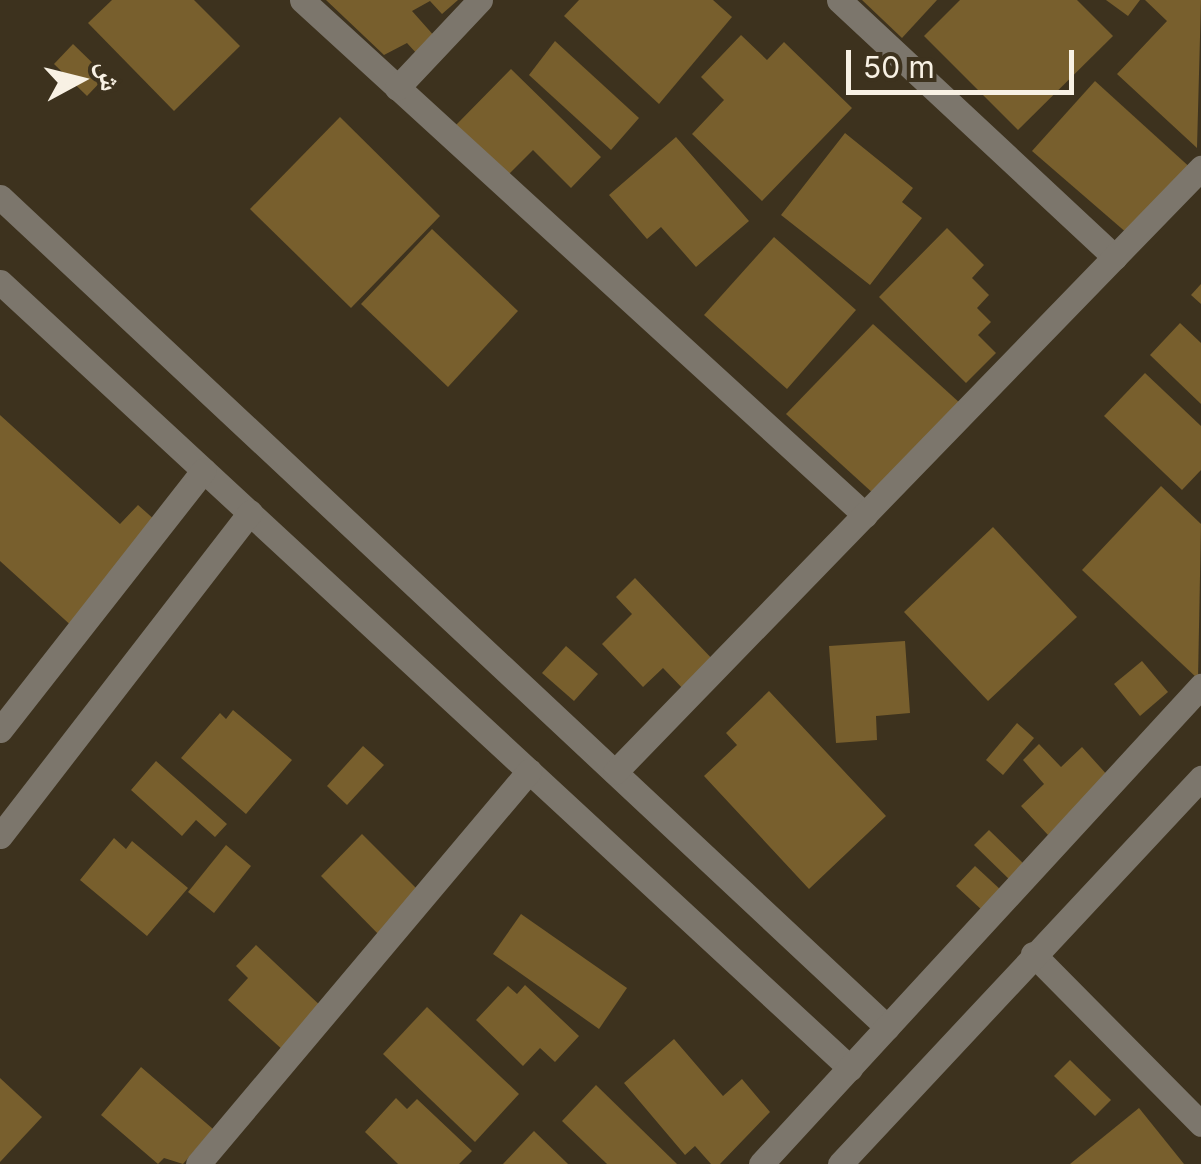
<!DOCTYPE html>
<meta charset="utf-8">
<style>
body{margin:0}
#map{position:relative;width:1201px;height:1164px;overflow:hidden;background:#3d321e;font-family:Inter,"Noto Naskh Arabic",sans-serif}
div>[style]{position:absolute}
.building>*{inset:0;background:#785f2d}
.minor>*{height:25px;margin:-12.5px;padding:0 12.5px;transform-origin:12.5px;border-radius:12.5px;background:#7c766c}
span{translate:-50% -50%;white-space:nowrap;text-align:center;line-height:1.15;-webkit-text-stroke:8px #3d321e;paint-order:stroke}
.north{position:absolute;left:30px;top:30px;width:100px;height:100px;-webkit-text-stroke:8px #3d321e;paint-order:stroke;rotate:83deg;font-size:28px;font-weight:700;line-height:40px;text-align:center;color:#f8f1e4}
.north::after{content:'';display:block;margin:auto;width:35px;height:45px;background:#f8f1e4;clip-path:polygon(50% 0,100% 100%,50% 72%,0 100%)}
.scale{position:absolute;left:846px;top:50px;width:228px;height:45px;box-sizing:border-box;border:5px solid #f8f1e4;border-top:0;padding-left:12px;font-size:30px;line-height:35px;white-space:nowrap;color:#f8f1e4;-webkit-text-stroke:8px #3d321e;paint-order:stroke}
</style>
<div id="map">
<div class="building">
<i style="clip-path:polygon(112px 0,194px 0,240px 46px,174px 111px,88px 23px)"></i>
<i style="clip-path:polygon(326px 0,458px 0,442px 14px,430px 1px,412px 11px,436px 38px,418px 55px,407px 43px,384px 55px)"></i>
<i style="clip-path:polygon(579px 0,713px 0,732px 17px,659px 104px,564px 16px)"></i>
<i style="clip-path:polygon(862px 0,937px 0,902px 38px)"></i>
<i style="clip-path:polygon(960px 0,1077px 0,1113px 36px,1018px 130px,924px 36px)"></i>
<i style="clip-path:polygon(1106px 0,1140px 0,1128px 16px)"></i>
<i style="clip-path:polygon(1145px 0,1201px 0,1197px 148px,1117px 74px,1167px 21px)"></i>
<i style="clip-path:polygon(741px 35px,767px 60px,784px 42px,852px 108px,762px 201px,692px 134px,724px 100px,701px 77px)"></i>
<i style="clip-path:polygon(555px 41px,639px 118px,611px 150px,529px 75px)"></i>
<i style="clip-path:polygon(73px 44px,106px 76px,87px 96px,54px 64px)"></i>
<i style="clip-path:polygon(511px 69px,601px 157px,571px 188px,533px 150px,507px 176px,456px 125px)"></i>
<i style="clip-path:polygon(1095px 81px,1194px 171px,1128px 234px,1032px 151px)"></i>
<i style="clip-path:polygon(340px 117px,440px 216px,351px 308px,250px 209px)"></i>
<i style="clip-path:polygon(845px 133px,913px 188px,902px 202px,922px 218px,870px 285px,781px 215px)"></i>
<i style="clip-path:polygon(676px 137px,749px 221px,696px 267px,661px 227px,647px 239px,609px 195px)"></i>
<i style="clip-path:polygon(947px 228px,984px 265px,972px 278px,989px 295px,977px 308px,991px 322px,978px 335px,996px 353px,966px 383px,879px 297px)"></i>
<i style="clip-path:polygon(432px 229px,518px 311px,448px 387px,361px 304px)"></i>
<i style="clip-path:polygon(774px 237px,856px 310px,787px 389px,704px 315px)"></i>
<i style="clip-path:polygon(1201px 284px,1201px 304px,1191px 295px)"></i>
<i style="clip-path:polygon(1180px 323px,1201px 343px,1201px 404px,1150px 355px)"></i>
<i style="clip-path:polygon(873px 324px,961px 404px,875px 495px,786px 414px)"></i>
<i style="clip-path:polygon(1145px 373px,1201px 426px,1201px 470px,1182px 490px,1104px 416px)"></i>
<i style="clip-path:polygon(0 415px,120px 524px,138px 505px,165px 529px,75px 629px,0 561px)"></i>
<i style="clip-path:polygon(1161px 486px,1201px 524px,1198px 679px,1082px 570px)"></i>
<i style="clip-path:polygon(993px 527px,1077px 617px,988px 701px,904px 612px)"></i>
<i style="clip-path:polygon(635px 578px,717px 664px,687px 693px,663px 668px,643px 687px,602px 644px,632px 614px,616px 597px)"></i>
<i style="clip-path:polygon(905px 641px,910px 713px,876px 716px,877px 740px,836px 743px,829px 646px)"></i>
<i style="clip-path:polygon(566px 646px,598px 674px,574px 701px,542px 673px)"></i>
<i style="clip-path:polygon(1142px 661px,1168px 692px,1140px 716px,1114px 684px)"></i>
<i style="clip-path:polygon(769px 691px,886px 816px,809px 889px,704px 776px,737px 745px,726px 733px)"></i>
<i style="clip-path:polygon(233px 710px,292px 760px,246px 814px,181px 758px,220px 713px,226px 719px)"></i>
<i style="clip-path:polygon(1017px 723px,1034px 738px,1003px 775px,986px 760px)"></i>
<i style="clip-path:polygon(1039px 744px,1061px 767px,1082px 747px,1109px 777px,1048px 835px,1021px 806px,1044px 784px,1023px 760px)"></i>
<i style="clip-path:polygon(363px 746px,384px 765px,347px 805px,327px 786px)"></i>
<i style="clip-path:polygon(156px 761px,227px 824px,215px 837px,196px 820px,182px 836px,131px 790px)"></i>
<i style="clip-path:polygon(989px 830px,1028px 868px,1013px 883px,974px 845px)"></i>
<i style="clip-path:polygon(362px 834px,431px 903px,389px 945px,321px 876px)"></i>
<i style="clip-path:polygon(114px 838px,126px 849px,132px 841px,188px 888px,147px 936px,80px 880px)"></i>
<i style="clip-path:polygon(226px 845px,251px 866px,214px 913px,188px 892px)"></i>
<i style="clip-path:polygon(975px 866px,1002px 891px,984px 912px,956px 886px)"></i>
<i style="clip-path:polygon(521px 914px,627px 988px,599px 1029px,493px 954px)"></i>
<i style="clip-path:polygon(256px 945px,324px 1009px,285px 1052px,228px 1000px,248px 978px,236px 966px)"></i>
<i style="clip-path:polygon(525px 985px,579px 1036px,555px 1062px,540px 1048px,523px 1066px,476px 1020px,508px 986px,517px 994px)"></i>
<i style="clip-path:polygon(427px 1007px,519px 1094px,475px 1142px,383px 1054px)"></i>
<i style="clip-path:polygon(674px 1039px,723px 1096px,742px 1079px,770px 1112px,720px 1164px,711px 1164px,695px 1146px,685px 1155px,624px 1083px)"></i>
<i style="clip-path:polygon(1070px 1060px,1111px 1100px,1095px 1116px,1054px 1076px)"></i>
<i style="clip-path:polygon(141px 1067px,213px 1129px,183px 1164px,164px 1158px,158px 1164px,101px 1115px)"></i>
<i style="clip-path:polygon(0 1078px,42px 1117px,0 1162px)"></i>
<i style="clip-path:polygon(596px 1085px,677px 1164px,607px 1164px,562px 1121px)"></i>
<i style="clip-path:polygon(396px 1098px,407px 1109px,417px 1099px,472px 1151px,459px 1164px,398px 1164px,365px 1132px)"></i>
<i style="clip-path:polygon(1139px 1108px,1184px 1164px,1070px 1164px)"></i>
<i style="clip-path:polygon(534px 1131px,568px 1164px,503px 1164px)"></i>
</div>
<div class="minor">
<i style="left:302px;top:0;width:763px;rotate:42.45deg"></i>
<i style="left:839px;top:0;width:377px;rotate:43deg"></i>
<i style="left:397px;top:88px;width:121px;rotate:-46.7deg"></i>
<i style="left:0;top:197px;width:1215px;rotate:43.1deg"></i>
<i style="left:0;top:282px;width:1158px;rotate:42.76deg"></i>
<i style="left:0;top:730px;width:330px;rotate:-51.9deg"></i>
<i style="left:615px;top:772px;width:842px;rotate:-45.87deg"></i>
<i style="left:0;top:836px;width:409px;rotate:-52.3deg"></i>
<i style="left:1033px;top:954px;width:239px;rotate:45.3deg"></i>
<i style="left:198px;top:1164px;width:514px;rotate:-49.89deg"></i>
<i style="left:761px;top:1164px;width:650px;rotate:-47.37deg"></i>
<i style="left:840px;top:1164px;width:529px;rotate:-46.92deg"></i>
</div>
<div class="north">ش</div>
<div class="scale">50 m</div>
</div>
